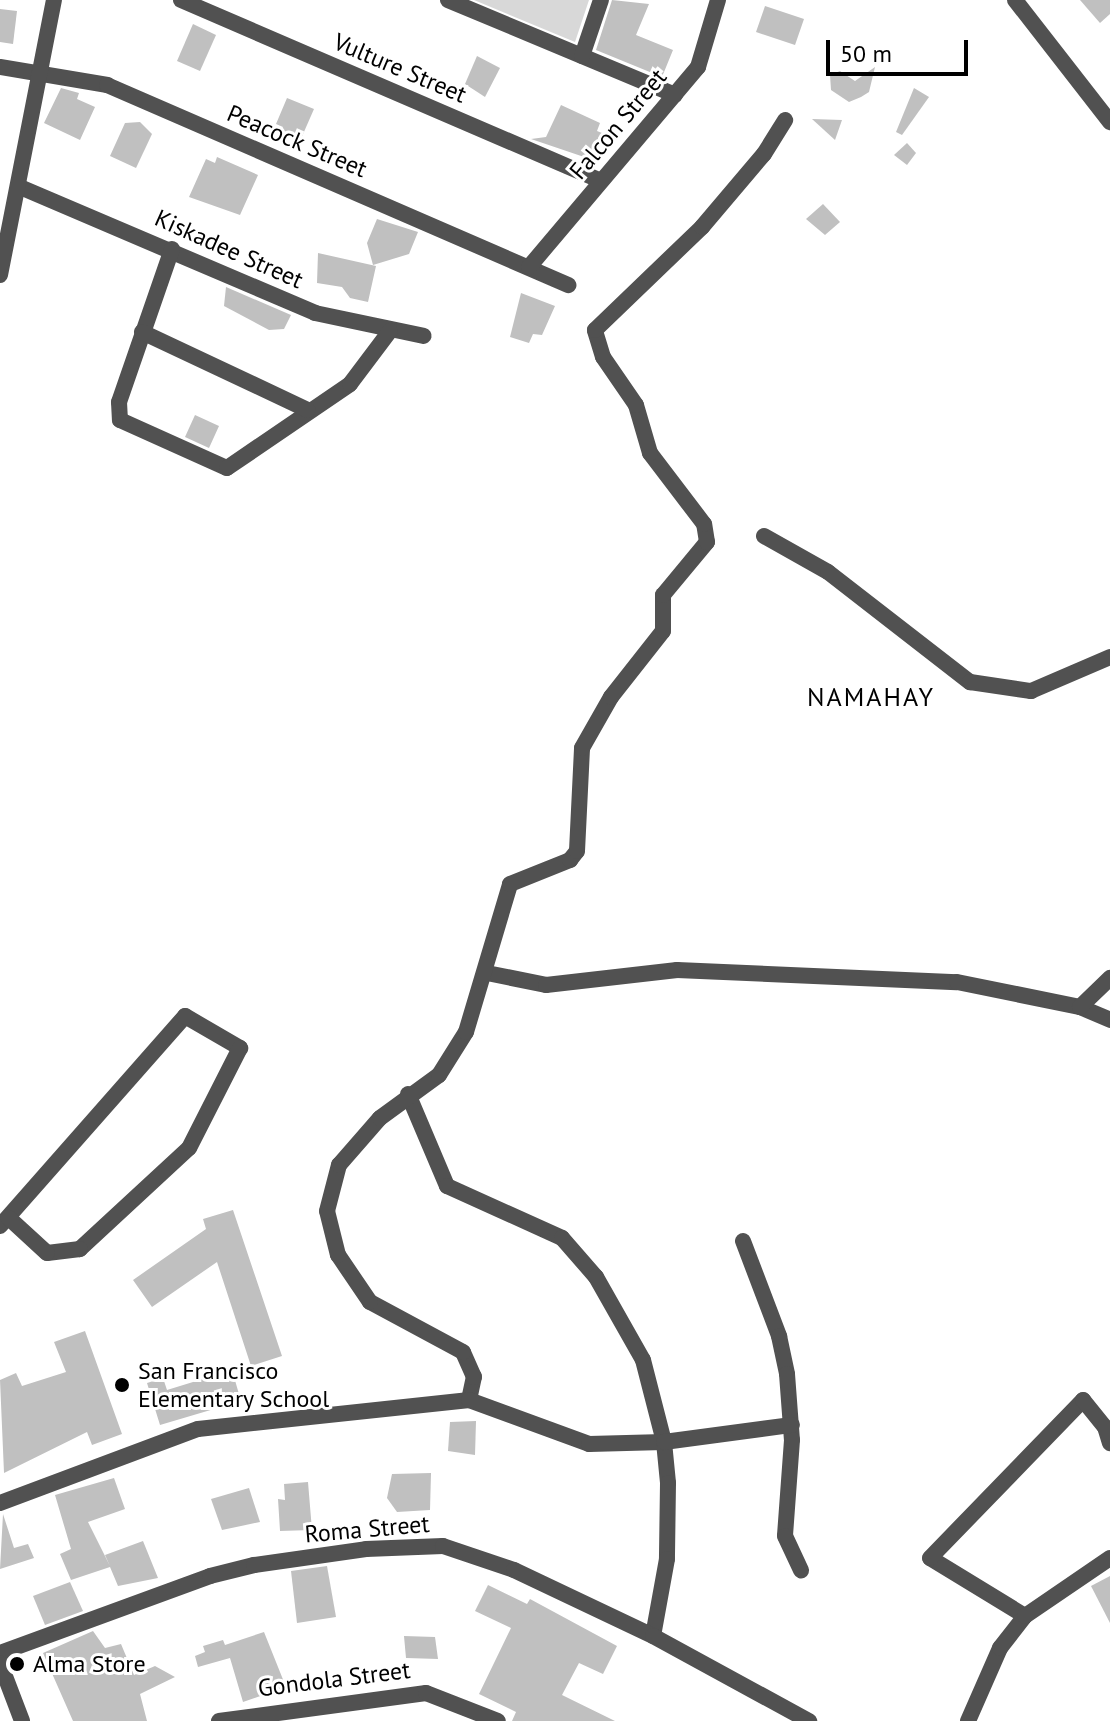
<!DOCTYPE html>
<style>
body{margin:0}
#map{position:relative;width:1110px;height:1721px;overflow:hidden;background:#fff;font-family:"PT Sans",sans-serif}
div>[style]{position:absolute}
.green>*{inset:0;background:#d8d8d8}
.building>*{inset:0;background:#c0c0c0}
.minor>*{height:16px;margin:-8px;padding:0 8px;transform-origin:8px;border-radius:8px;background:#515151}
.dots>*{width:22px;height:22px;translate:-50% -50%;box-sizing:border-box;border:4px solid #fff;border-radius:50%}
span{translate:-50% -50%;white-space:nowrap;text-align:center;line-height:1.15;-webkit-text-stroke:6px #fff;paint-order:stroke}
.street-label{font-size:24px;color:#000}
.poi-label{font-size:24px;color:#000}
.left{translate:0 -50%;text-align:left}
.neighbourhood-label{font-size:26px;color:#000;letter-spacing:2px}
.scale{position:absolute;left:826px;top:40px;width:142px;height:36px;box-sizing:border-box;border:4px solid #000;border-top:0;padding-left:10px;font-size:24px;line-height:28px;white-space:nowrap;color:#000;-webkit-text-stroke:6px #fff;paint-order:stroke}
</style>
<div id="map">
<div class="green">
<i style="clip-path:polygon(474px 0,589px 0,575px 42px)"></i>
</div>
<div class="building">
<i style="clip-path:polygon(612px 0,649px 4px,636px 35px,673px 50px,662px 77px,596px 50px)"></i>
<i style="clip-path:polygon(1080px 0,1110px 0,1110px 14px,1100px 23px)"></i>
<i style="clip-path:polygon(765px 6px,804px 19px,795px 45px,756px 32px)"></i>
<i style="clip-path:polygon(0 9px,17px 11px,13px 44px,0 42px)"></i>
<i style="clip-path:polygon(193px 24px,216px 35px,200px 71px,177px 61px)"></i>
<i style="clip-path:polygon(477px 56px,500px 68px,485px 97px,465px 84px)"></i>
<i style="clip-path:polygon(875px 67px,869px 92px,861px 97px,849px 102px,831px 90px,830px 75px,840px 71px,855px 81px)"></i>
<i style="clip-path:polygon(61px 88px,79px 93px,77px 99px,95px 107px,80px 140px,44px 123px)"></i>
<i style="clip-path:polygon(914px 88px,929px 97px,902px 135px,896px 132px)"></i>
<i style="clip-path:polygon(287px 98px,314px 109px,300px 141px,280px 133px,283px 127px,276px 124px)"></i>
<i style="clip-path:polygon(561px 105px,600px 123px,597px 131px,602px 133px,590px 159px,531px 139px,546px 137px)"></i>
<i style="clip-path:polygon(812px 119px,842px 120px,835px 140px)"></i>
<i style="clip-path:polygon(140px 122px,152px 134px,136px 168px,110px 156px,125px 123px)"></i>
<i style="clip-path:polygon(907px 143px,916px 153px,907px 165px,894px 155px)"></i>
<i style="clip-path:polygon(217px 157px,258px 175px,240px 215px,189px 197px,206px 159px,215px 163px)"></i>
<i style="clip-path:polygon(823px 204px,840px 222px,825px 235px,806px 219px)"></i>
<i style="clip-path:polygon(377px 219px,418px 232px,409px 254px,373px 265px,367px 243px)"></i>
<i style="clip-path:polygon(318px 253px,376px 266px,368px 302px,350px 298px,342px 287px,317px 283px)"></i>
<i style="clip-path:polygon(226px 287px,291px 315px,284px 329px,269px 330px,224px 306px)"></i>
<i style="clip-path:polygon(521px 293px,555px 306px,542px 335px,533px 334px,529px 343px,510px 337px)"></i>
<i style="clip-path:polygon(195px 415px,219px 426px,209px 448px,185px 437px)"></i>
<i style="clip-path:polygon(233px 1210px,282px 1356px,251px 1366px,217px 1262px,152px 1307px,133px 1280px,206px 1229px,203px 1219px)"></i>
<i style="clip-path:polygon(85px 1331px,122px 1434px,92px 1445px,87px 1432px,4px 1473px,0 1380px,16px 1373px,22px 1386px,66px 1372px,54px 1342px)"></i>
<i style="clip-path:polygon(232px 1370px,241px 1401px,160px 1425px,147px 1383px,163px 1378px,167px 1390px)"></i>
<i style="clip-path:polygon(476px 1421px,475px 1455px,448px 1451px,450px 1422px)"></i>
<i style="clip-path:polygon(431px 1473px,430px 1510px,397px 1512px,387px 1498px,392px 1474px)"></i>
<i style="clip-path:polygon(114px 1478px,125px 1509px,88px 1522px,110px 1566px,105px 1555px,143px 1541px,158px 1578px,118px 1586px,110px 1567px,71px 1580px,60px 1554px,71px 1549px,55px 1495px)"></i>
<i style="clip-path:polygon(308px 1482px,312px 1530px,280px 1531px,278px 1499px,285px 1500px,284px 1484px)"></i>
<i style="clip-path:polygon(249px 1488px,260px 1522px,222px 1530px,211px 1499px)"></i>
<i style="clip-path:polygon(3px 1514px,14px 1548px,28px 1544px,34px 1558px,0 1569px)"></i>
<i style="clip-path:polygon(327px 1566px,336px 1617px,297px 1623px,291px 1571px)"></i>
<i style="clip-path:polygon(1110px 1576px,1110px 1623px,1091px 1586px)"></i>
<i style="clip-path:polygon(70px 1582px,83px 1611px,45px 1625px,33px 1596px)"></i>
<i style="clip-path:polygon(488px 1585px,527px 1604px,530px 1599px,617px 1646px,603px 1674px,579px 1663px,562px 1695px,615px 1721px,512px 1721px,516px 1712px,479px 1694px,511px 1628px,475px 1611px)"></i>
<i style="clip-path:polygon(93px 1631px,105px 1648px,121px 1644px,134px 1675px,155px 1666px,175px 1677px,140px 1694px,147px 1721px,73px 1721px,43px 1653px)"></i>
<i style="clip-path:polygon(264px 1632px,286px 1687px,243px 1702px,230px 1658px,198px 1667px,195px 1656px,205px 1652px,203px 1646px,223px 1640px,225px 1645px)"></i>
<i style="clip-path:polygon(404px 1636px,435px 1637px,438px 1659px,406px 1658px)"></i>
</div>
<div class="minor">
<i style="left:181px;top:0;width:457px;rotate:23.3deg"></i>
<i style="left:448px;top:0;width:246px;rotate:22.7deg"></i>
<i style="left:1015px;top:0;width:155px;rotate:52.1deg"></i>
<i style="left:582px;top:56px;width:59px;rotate:-71.3deg"></i>
<i style="left:0;top:67px;width:109px;rotate:9.5deg"></i>
<i style="left:107px;top:85px;width:503px;rotate:23.45deg"></i>
<i style="left:20px;top:187px;width:321px;rotate:23.1deg"></i>
<i style="left:315px;top:313px;width:111px;rotate:11.9deg"></i>
<i style="left:172px;top:249px;width:162px;rotate:109.1deg"></i>
<i style="left:119px;top:402px;width:18px;rotate:87deg"></i>
<i style="left:120px;top:420px;width:117px;rotate:24.2deg"></i>
<i style="left:227px;top:468px;width:149px;rotate:-34.3deg"></i>
<i style="left:350px;top:384px;width:66px;rotate:-53deg"></i>
<i style="left:529px;top:267px;width:262px;rotate:-49.8deg"></i>
<i style="left:698px;top:67px;width:70px;rotate:-73.4deg"></i>
<i style="left:0;top:275px;width:280px;rotate:-78.9deg"></i>
<i style="left:142px;top:332px;width:183px;rotate:25.2deg"></i>
<i style="left:764px;top:536px;width:73px;rotate:29.4deg"></i>
<i style="left:828px;top:572px;width:180px;rotate:37.8deg"></i>
<i style="left:970px;top:682px;width:62px;rotate:8.4deg"></i>
<i style="left:1031px;top:691px;width:86px;rotate:-23.3deg"></i>
<i style="left:487px;top:973px;width:60px;rotate:11.5deg"></i>
<i style="left:546px;top:985px;width:132px;rotate:-6.5deg"></i>
<i style="left:677px;top:970px;width:280px;rotate:2.5deg"></i>
<i style="left:957px;top:982px;width:126px;rotate:11.5deg"></i>
<i style="left:1080px;top:1007px;width:33px;rotate:23deg"></i>
<i style="left:1080px;top:1007px;width:42px;rotate:-44deg"></i>
<i style="left:408px;top:1094px;width:100px;rotate:67deg"></i>
<i style="left:447px;top:1186px;width:126px;rotate:24.3deg"></i>
<i style="left:562px;top:1238px;width:52px;rotate:48.9deg"></i>
<i style="left:596px;top:1277px;width:95px;rotate:60.5deg"></i>
<i style="left:643px;top:1360px;width:85px;rotate:75.6deg"></i>
<i style="left:664px;top:1442px;width:41px;rotate:84.4deg"></i>
<i style="left:668px;top:1483px;width:76px;rotate:90.8deg"></i>
<i style="left:667px;top:1559px;width:78px;rotate:100.3deg"></i>
<i style="left:0;top:1226px;width:280px;rotate:-48.6deg"></i>
<i style="left:185px;top:1016px;width:64px;rotate:30.2deg"></i>
<i style="left:240px;top:1048px;width:112px;rotate:117deg"></i>
<i style="left:189px;top:1148px;width:149px;rotate:137.2deg"></i>
<i style="left:80px;top:1249px;width:33px;rotate:173deg"></i>
<i style="left:47px;top:1253px;width:52px;rotate:-137.4deg"></i>
<i style="left:743px;top:1241px;width:102px;rotate:69.2deg"></i>
<i style="left:779px;top:1336px;width:39px;rotate:78deg"></i>
<i style="left:787px;top:1374px;width:66px;rotate:85.7deg"></i>
<i style="left:792px;top:1440px;width:96px;rotate:94.2deg"></i>
<i style="left:785px;top:1536px;width:38px;rotate:65deg"></i>
<i style="left:469px;top:1400px;width:24px;rotate:-78deg"></i>
<i style="left:474px;top:1377px;width:27px;rotate:-114deg"></i>
<i style="left:463px;top:1352px;width:106px;rotate:-151.7deg"></i>
<i style="left:370px;top:1302px;width:57px;rotate:-124.2deg"></i>
<i style="left:338px;top:1255px;width:45px;rotate:-104deg"></i>
<i style="left:327px;top:1211px;width:48px;rotate:-75.4deg"></i>
<i style="left:339px;top:1165px;width:62px;rotate:-48.9deg"></i>
<i style="left:380px;top:1118px;width:73px;rotate:-36.1deg"></i>
<i style="left:439px;top:1075px;width:51px;rotate:-57.9deg"></i>
<i style="left:466px;top:1032px;width:154px;rotate:-73.4deg"></i>
<i style="left:510px;top:884px;width:65px;rotate:-21.8deg"></i>
<i style="left:570px;top:860px;width:11px;rotate:-52deg"></i>
<i style="left:577px;top:851px;width:103px;rotate:-87.2deg"></i>
<i style="left:582px;top:748px;width:59px;rotate:-60.4deg"></i>
<i style="left:611px;top:697px;width:84px;rotate:-51.8deg"></i>
<i style="left:663px;top:631px;width:36px;rotate:-90deg"></i>
<i style="left:663px;top:595px;width:69px;rotate:-50.3deg"></i>
<i style="left:707px;top:542px;width:18px;rotate:-99deg"></i>
<i style="left:704px;top:524px;width:89px;rotate:-127.3deg"></i>
<i style="left:650px;top:453px;width:50px;rotate:-106.3deg"></i>
<i style="left:636px;top:405px;width:58px;rotate:-124.5deg"></i>
<i style="left:603px;top:357px;width:28px;rotate:-107deg"></i>
<i style="left:595px;top:330px;width:149px;rotate:-43.9deg"></i>
<i style="left:702px;top:227px;width:96px;rotate:-49.7deg"></i>
<i style="left:764px;top:154px;width:40px;rotate:-58deg"></i>
<i style="left:0;top:1503px;width:211px;rotate:-20.5deg"></i>
<i style="left:198px;top:1429px;width:273px;rotate:-6.1deg"></i>
<i style="left:469px;top:1400px;width:128px;rotate:20.1deg"></i>
<i style="left:589px;top:1444px;width:75px;rotate:-1.5deg"></i>
<i style="left:664px;top:1442px;width:129px;rotate:-7.6deg"></i>
<i style="left:1025px;top:1616px;width:111px;rotate:-148.6deg"></i>
<i style="left:930px;top:1558px;width:220px;rotate:-45.9deg"></i>
<i style="left:1083px;top:1400px;width:35px;rotate:51deg"></i>
<i style="left:1105px;top:1427px;width:17px;rotate:73deg"></i>
<i style="left:0;top:1653px;width:224px;rotate:-20.1deg"></i>
<i style="left:210px;top:1576px;width:45px;rotate:-14deg"></i>
<i style="left:254px;top:1565px;width:113px;rotate:-8.1deg"></i>
<i style="left:366px;top:1549px;width:77px;rotate:-2.2deg"></i>
<i style="left:443px;top:1546px;width:75px;rotate:18.7deg"></i>
<i style="left:514px;top:1570px;width:154px;rotate:25.4deg"></i>
<i style="left:653px;top:1636px;width:178px;rotate:28.6deg"></i>
<i style="left:0;top:1663px;width:62px;rotate:69.2deg"></i>
<i style="left:219px;top:1721px;width:209px;rotate:-7.7deg"></i>
<i style="left:426px;top:1693px;width:77px;rotate:21.3deg"></i>
<i style="left:968px;top:1721px;width:80px;rotate:-66.3deg"></i>
<i style="left:1000px;top:1648px;width:41px;rotate:-52deg"></i>
<i style="left:1025px;top:1616px;width:103px;rotate:-34.3deg"></i>
</div>
<div class="dots">
<i style="left:122px;top:1385px;background:#000"></i>
<i style="left:17px;top:1664px;background:#000"></i>
</div>
<div class="street-label">
<span style="left:400px;top:68px;rotate:23deg">Vulture Street</span>
<span style="left:618px;top:124px;rotate:-50deg">Falcon Street</span>
<span style="left:297px;top:141px;rotate:23deg">Peacock Street</span>
<span style="left:229px;top:249px;rotate:24deg">Kiskadee Street</span>
<span style="left:367px;top:1529px;rotate:-5deg">Roma Street</span>
<span style="left:334px;top:1679px;rotate:-7deg">Gondola Street</span>
</div>
<div class="poi-label">
<span class="left" style="left:138px;top:1385px">San Francisco<br>Elementary School</span>
<span class="left" style="left:33px;top:1664px">Alma Store</span>
</div>
<div class="neighbourhood-label">
<span style="left:871px;top:697px">NAMAHAY</span>
</div>
<div class="scale">50 m</div>
</div>
